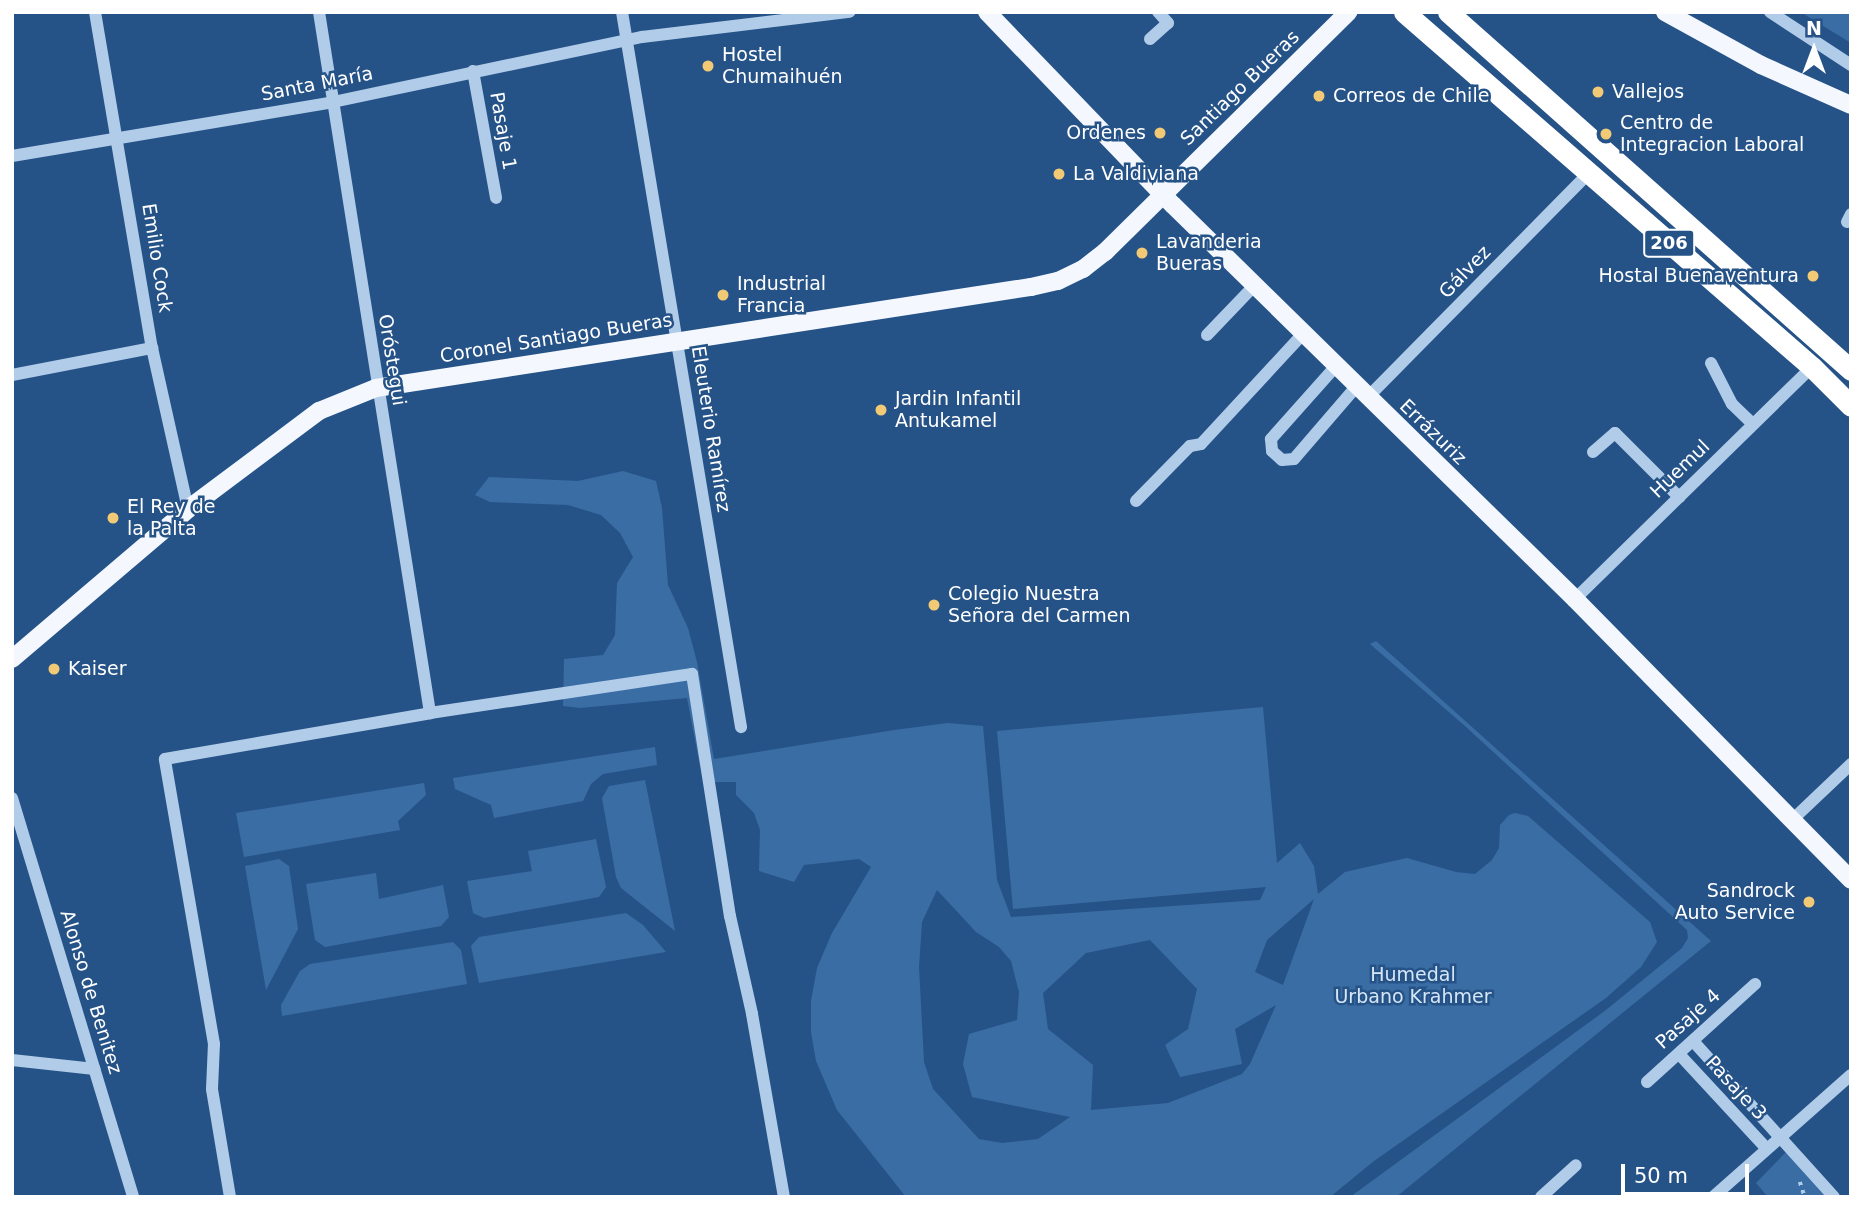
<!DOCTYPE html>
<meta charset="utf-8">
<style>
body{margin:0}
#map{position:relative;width:1863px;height:1209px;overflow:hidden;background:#265387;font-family:"DejaVu Sans",sans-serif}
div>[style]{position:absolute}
.green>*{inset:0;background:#3a6da4}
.path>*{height:3.5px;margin-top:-1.75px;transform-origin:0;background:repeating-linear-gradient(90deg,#b1cce9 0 3.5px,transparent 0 8.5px)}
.minor>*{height:12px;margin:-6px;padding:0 6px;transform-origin:6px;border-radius:6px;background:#b1cce9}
.major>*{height:18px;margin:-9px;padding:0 9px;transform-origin:9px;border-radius:9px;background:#f4f8fe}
.highway>*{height:21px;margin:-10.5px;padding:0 10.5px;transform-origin:10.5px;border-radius:10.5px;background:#fff}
.dots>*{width:19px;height:19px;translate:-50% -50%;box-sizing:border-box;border:4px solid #265387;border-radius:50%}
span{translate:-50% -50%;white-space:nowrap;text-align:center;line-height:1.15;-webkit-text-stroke:5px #265387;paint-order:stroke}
.shield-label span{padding:2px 5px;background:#265387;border:2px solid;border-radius:5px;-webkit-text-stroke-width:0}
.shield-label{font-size:18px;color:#fff;font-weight:700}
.poi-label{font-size:19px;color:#fff}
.left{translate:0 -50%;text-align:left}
.right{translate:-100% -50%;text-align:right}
.street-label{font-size:19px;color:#fff}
.park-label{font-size:19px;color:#d5e6f7}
.frame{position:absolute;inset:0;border:14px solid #fff;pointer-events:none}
.north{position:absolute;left:1779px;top:14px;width:70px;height:70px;-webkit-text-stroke:5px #265387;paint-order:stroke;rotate:0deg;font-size:19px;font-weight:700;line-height:28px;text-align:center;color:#fff}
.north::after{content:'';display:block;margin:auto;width:24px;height:32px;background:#fff;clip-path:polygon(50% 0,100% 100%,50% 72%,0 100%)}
.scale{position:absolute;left:1621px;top:1164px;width:128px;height:32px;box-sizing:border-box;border:4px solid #fff;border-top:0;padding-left:9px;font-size:21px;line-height:24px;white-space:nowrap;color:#fff;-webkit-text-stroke:5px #265387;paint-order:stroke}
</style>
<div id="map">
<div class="green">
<i style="clip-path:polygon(1801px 12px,1851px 12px,1851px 43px,1815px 21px)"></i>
<i style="clip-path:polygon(evenodd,623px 471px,656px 481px,662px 508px,668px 585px,688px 628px,697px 662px,714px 759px,894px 730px,948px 723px,983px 726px,997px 880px,1011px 917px,1260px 900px,1266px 887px,1013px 909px,997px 731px,1263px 707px,1277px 863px,1300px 843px,1314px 866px,1318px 894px,1345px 872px,1407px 858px,1456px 872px,1475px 874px,1492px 860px,1499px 848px,1500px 825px,1509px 815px,1515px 813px,1528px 816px,1650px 922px,1657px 942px,1641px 967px,1606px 998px,1374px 1161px,1330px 1197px,906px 1197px,837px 1110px,816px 1061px,811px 1032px,811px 1001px,817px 968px,832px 933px,871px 867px,859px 859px,804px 865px,794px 882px,759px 871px,760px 830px,754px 813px,736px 795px,736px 782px,703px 782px,687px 698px,580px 708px,563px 706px,564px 659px,603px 655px,615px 635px,617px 583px,633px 557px,620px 533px,601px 515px,568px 505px,490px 502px,475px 495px,489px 477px,578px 481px,623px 471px,937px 890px,976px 932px,999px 947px,1011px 961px,1019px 992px,1017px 1020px,969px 1034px,963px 1064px,972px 1097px,1070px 1117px,1038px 1139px,1002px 1143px,979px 1139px,933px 1089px,924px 1062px,919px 967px,922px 922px,937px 890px,623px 471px,1314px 899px,1283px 985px,1255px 972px,1267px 940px,1314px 899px,623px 471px,1150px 940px,1197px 989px,1188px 1029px,1165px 1045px,1180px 1077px,1242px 1064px,1235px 1029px,1276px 1005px,1250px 1064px,1242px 1074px,1168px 1103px,1091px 1110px,1093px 1065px,1048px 1029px,1043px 993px,1086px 953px,1150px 940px)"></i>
<i style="clip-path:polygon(1376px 641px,1711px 941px,1396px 1197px,1350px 1197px,1606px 1010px,1682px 948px,1688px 938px,1687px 930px,1465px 726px,1370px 644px)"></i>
<i style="clip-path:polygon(655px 747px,657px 765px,603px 774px,591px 784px,583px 801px,494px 818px,491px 805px,455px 789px,453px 778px)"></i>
<i style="clip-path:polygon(645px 780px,675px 931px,621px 888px,616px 877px,602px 798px,609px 786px)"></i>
<i style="clip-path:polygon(424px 783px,426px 795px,398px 821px,400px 830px,244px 857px,236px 813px)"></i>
<i style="clip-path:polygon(596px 839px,606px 887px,599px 897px,484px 918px,473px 913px,467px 881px,532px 871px,528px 851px)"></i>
<i style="clip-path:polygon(279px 859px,289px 866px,298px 929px,266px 990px,245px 866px)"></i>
<i style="clip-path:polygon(376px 873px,379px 899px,443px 885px,449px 917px,441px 926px,325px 947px,315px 940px,306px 884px)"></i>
<i style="clip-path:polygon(626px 913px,643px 925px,666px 952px,479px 983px,471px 946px,479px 937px)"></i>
<i style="clip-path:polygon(453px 942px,461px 950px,467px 984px,282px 1016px,281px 1005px,300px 971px,310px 964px)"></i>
<i style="clip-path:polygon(1786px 1152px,1827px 1197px,1768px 1197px,1756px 1183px)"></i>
</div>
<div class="path">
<i style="left:1800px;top:1182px;width:16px;rotate:72deg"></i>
</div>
<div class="minor">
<i style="left:95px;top:12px;width:341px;rotate:80.4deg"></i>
<i style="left:152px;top:348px;width:165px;rotate:77.4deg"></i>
<i style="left:319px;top:12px;width:710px;rotate:81deg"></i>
<i style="left:622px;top:12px;width:725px;rotate:80.55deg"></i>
<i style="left:1770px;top:12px;width:97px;rotate:33.2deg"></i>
<i style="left:1150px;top:39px;width:24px;rotate:-42deg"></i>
<i style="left:1168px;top:23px;width:15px;rotate:-132deg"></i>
<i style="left:473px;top:71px;width:129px;rotate:79.7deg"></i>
<i style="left:12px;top:156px;width:326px;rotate:-9.5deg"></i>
<i style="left:333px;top:102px;width:316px;rotate:-11.9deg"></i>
<i style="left:642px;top:37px;width:209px;rotate:-6.9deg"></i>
<i style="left:1847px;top:222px;width:9px;rotate:-63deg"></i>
<i style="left:1207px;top:335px;width:68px;rotate:-46.2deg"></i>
<i style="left:1711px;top:363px;width:46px;rotate:62.9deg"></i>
<i style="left:1732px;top:404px;width:29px;rotate:44deg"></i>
<i style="left:1336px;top:366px;width:98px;rotate:131.7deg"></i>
<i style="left:1271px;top:439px;width:12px;rotate:85deg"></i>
<i style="left:1272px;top:451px;width:13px;rotate:42deg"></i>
<i style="left:1282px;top:460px;width:12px;rotate:-5deg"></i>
<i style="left:1294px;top:459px;width:95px;rotate:-49.3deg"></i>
<i style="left:12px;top:375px;width:143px;rotate:-10.9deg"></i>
<i style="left:1367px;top:398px;width:316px;rotate:-45.4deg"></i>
<i style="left:1593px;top:452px;width:29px;rotate:-41deg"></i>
<i style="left:1615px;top:433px;width:91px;rotate:45deg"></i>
<i style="left:1136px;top:501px;width:77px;rotate:-45.5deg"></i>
<i style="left:1190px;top:446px;width:11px;rotate:-10deg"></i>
<i style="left:1201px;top:444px;width:150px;rotate:-47.2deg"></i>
<i style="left:1575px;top:599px;width:332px;rotate:-44.4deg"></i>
<i style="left:12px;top:798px;width:417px;rotate:73.1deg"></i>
<i style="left:1791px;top:821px;width:83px;rotate:-43.5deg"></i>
<i style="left:1693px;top:1041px;width:210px;rotate:47.9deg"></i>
<i style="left:1679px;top:1054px;width:127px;rotate:47.2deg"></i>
<i style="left:12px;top:1060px;width:83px;rotate:6.2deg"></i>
<i style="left:1647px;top:1082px;width:146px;rotate:-42.2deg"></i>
<i style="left:230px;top:1197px;width:109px;rotate:-99.5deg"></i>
<i style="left:212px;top:1089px;width:45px;rotate:-87.5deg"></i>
<i style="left:214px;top:1044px;width:289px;rotate:-99.8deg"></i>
<i style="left:165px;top:759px;width:269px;rotate:-9.8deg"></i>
<i style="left:430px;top:713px;width:265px;rotate:-8.5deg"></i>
<i style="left:692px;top:674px;width:245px;rotate:81.1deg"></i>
<i style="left:730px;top:916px;width:100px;rotate:77.3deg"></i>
<i style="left:752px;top:1014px;width:186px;rotate:80.1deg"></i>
<i style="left:1541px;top:1197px;width:47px;rotate:-42.4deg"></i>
<i style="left:1713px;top:1197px;width:184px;rotate:-41.5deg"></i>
</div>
<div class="major">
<i style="left:987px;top:12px;width:268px;rotate:46.1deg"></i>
<i style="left:1173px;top:205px;width:563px;rotate:44.42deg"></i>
<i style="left:1575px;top:599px;width:394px;rotate:45.5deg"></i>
<i style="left:1665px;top:12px;width:110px;rotate:28.9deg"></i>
<i style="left:1761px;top:65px;width:98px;rotate:24deg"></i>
<i style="left:12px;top:659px;width:231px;rotate:-40.4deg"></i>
<i style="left:188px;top:509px;width:164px;rotate:-36.8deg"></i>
<i style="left:319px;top:411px;width:61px;rotate:-22deg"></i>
<i style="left:376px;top:388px;width:663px;rotate:-8.77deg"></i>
<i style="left:1031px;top:287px;width:28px;rotate:-13deg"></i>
<i style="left:1058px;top:281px;width:28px;rotate:-26deg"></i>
<i style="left:1083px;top:269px;width:28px;rotate:-38deg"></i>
<i style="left:1105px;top:252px;width:342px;rotate:-44.6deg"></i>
</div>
<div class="highway">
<i style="left:1404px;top:12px;width:541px;rotate:41.03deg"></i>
<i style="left:1812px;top:367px;width:55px;rotate:45deg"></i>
<i style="left:1448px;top:12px;width:539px;rotate:41.62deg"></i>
</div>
<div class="dots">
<i style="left:708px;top:66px;background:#f2ca76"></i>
<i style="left:1598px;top:92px;background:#f2ca76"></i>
<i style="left:1319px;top:96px;background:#f2ca76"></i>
<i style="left:1160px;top:133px;background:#f2ca76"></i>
<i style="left:1606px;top:134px;background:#f2ca76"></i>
<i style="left:1059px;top:174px;background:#f2ca76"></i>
<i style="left:1142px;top:253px;background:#f2ca76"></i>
<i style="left:1813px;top:276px;background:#f2ca76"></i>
<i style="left:723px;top:295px;background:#f2ca76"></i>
<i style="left:881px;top:410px;background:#f2ca76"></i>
<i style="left:113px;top:518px;background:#f2ca76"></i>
<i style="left:934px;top:605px;background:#f2ca76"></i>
<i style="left:54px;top:669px;background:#f2ca76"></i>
<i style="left:1809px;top:902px;background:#f2ca76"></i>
</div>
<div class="shield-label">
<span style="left:1669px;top:243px">206</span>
</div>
<div class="poi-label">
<span class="left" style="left:722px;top:66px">Hostel<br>Chumaihuén</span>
<span class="left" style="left:1612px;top:92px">Vallejos</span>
<span class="left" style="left:1333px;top:96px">Correos de Chile</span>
<span class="left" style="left:1620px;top:134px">Centro de<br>Integracion Laboral</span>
<span class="right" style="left:1146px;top:133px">Ordenes</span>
<span class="left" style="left:1073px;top:174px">La Valdiviana</span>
<span class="left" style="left:1156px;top:253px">Lavanderia<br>Bueras</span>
<span class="right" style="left:1799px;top:276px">Hostal Buenaventura</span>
<span class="left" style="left:737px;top:295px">Industrial<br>Francia</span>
<span class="left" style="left:895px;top:410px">Jardin Infantil<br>Antukamel</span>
<span class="left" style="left:127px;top:518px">El Rey de<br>la Palta</span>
<span class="left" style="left:948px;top:605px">Colegio Nuestra<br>Señora del Carmen</span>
<span class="left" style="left:68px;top:669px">Kaiser</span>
<span class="right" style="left:1795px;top:902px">Sandrock<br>Auto Service</span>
</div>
<div class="street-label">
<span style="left:317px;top:84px;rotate:-11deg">Santa María</span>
<span style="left:1240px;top:88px;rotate:-44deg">Santiago Bueras</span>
<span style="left:503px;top:131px;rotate:80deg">Pasaje 1</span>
<span style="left:157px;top:258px;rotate:81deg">Emilio Cock</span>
<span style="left:1465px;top:272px;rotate:-46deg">Gálvez</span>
<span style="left:556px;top:338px;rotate:-9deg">Coronel Santiago Bueras</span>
<span style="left:392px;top:360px;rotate:81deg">Oróstegui</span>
<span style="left:711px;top:429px;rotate:81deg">Eleuterio Ramírez</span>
<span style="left:1433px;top:432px;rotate:44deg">Errázuriz</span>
<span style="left:1680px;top:469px;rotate:-44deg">Huemul</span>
<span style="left:91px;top:992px;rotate:73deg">Alonso de Benitez</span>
<span style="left:1688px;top:1019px;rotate:-42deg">Pasaje 4</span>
<span style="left:1736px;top:1088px;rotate:47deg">Pasaje 3</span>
</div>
<div class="park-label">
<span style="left:1413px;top:986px">Humedal<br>Urbano Krahmer</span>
</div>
<div class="frame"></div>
<div class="north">N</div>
<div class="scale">50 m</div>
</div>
